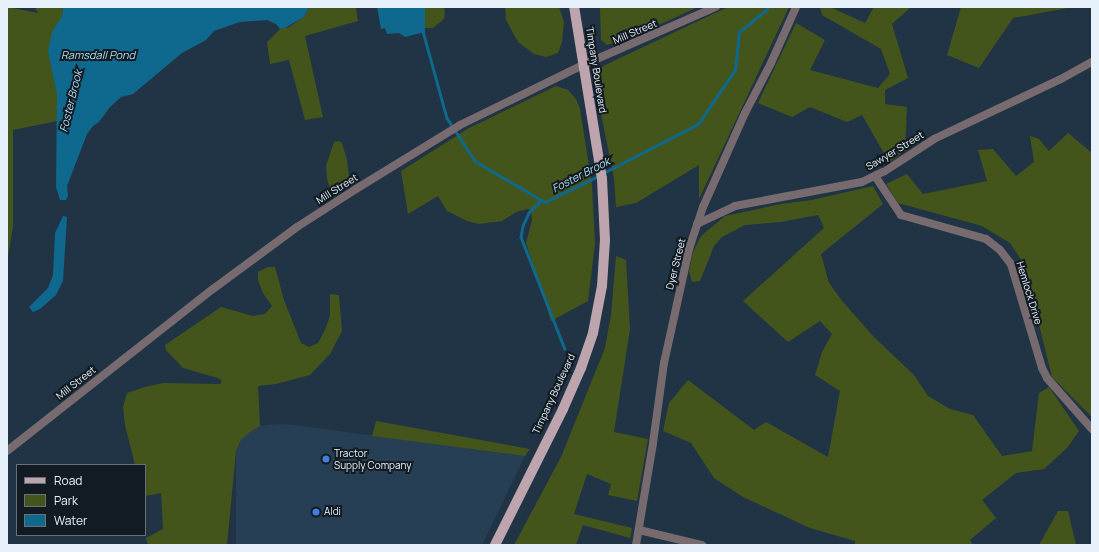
<!DOCTYPE html>
<style>
body{margin:0}
#map{position:relative;width:1099px;height:552px;overflow:hidden;background:#213445;font-family:Manrope,sans-serif}
div>[style]{position:absolute}
.built>*{inset:0;background:#263f54}
.green>*{inset:0;background:#44551b}
.water>*{inset:0;background:#0f688d}
.stream>*{height:2.5px;margin:-1.25px;padding:0 1.25px;transform-origin:1.25px;border-radius:1.25px;background:#0f688d}
.minor>*{height:8px;margin:-4px;padding:0 4px;transform-origin:4px;border-radius:4px;background:#786b70}
.major>*{height:10px;margin:-5px;padding:0 5px;transform-origin:5px;border-radius:5px;background:#bea4ad}
.dots>*{width:11px;height:11px;translate:-50% -50%;box-sizing:border-box;border:2px solid #131b22;border-radius:50%}
span{translate:-50% -50%;white-space:nowrap;text-align:center;line-height:1.15;-webkit-text-stroke:4px #131b22;paint-order:stroke}
.street-label{font-size:10px;color:#e6f1fc}
.poi-label{font-size:10px;color:#e6f1fc}
.left{translate:0 -50%;text-align:left}
.water-label{font-size:11px;color:#addbf5;font-style:italic}
.frame{position:absolute;inset:0;border:8px solid #e6f1fc;pointer-events:none}
.legend{position:absolute;left:16px;top:464px;width:130px;height:72px;box-sizing:border-box;background:#131b22;border:1px solid #677179;margin:0;padding:5px 7px;list-style:none;font-size:12px;color:#e6f1fc}
.legend li{display:flex;align-items:center;gap:8px;height:20px}
.legend b{width:20px;border:1px solid #677179}
</style>
<div id="map">
<div class="built">
<i style="clip-path:polygon(278px 424px,294px 425px,525px 456px,482px 545px,236px 545px,236px 451px,241px 440px,250px 432px,260px 426px)"></i>
</div>
<div class="green">
<i style="clip-path:polygon(7px 7px,38px 13px,35px 7px,63px 7px,62px 16px,59px 23px,53px 74px,57px 95px,57px 121px,13px 130px,13px 227px,7px 262px)"></i>
<i style="clip-path:polygon(309px 7px,356px 7px,358px 21px,305px 36px,323px 117px,305px 120px,289px 60px,270px 64px,267px 42px,280px 29px,289px 27px,304px 17px)"></i>
<i style="clip-path:polygon(425px 7px,444px 7px,445px 13px,444px 19px,433px 28px,424px 28px)"></i>
<i style="clip-path:polygon(505px 7px,559px 7px,564px 22px,562px 42px,558px 53px,546px 57px,534px 54px,518px 42px,506px 20px)"></i>
<i style="clip-path:polygon(600px 7px,698px 7px,639px 34px,607px 45px,601px 40px)"></i>
<i style="clip-path:polygon(728px 7px,789px 7px,699px 199px,699px 165px,636px 203px,616px 207px,614px 178px,597px 94px,596px 71px,605px 65px)"></i>
<i style="clip-path:polygon(820px 7px,830px 7px,865px 23px,874px 7px,911px 7px,892px 24px,908px 78px,885px 90px,885px 104px,907px 107px,905px 151px,889px 162px,862px 115px,847px 122px,810px 107px,792px 117px,758px 103px,796px 23px,825px 40px,810px 70px,878px 88px,890px 74px,881px 49px,822px 15px)"></i>
<i style="clip-path:polygon(961px 7px,1074px 7px,1013px 18px,979px 68px,947px 55px)"></i>
<i style="clip-path:polygon(556px 86px,568px 90px,576px 99px,580px 109px,592px 185px,595px 244px,588px 301px,551px 321px,526px 243px,532px 220px,531px 211px,528px 209px,516px 212px,502px 221px,479px 224px,467px 221px,447px 211px,438px 196px,408px 214px,401px 171px,469px 128px)"></i>
<i style="clip-path:polygon(1068px 133px,1092px 153px,1092px 417px,1052px 377px,1024px 264px,1010px 243px,982px 226px,898px 203px,886px 184px,907px 174px,923px 194px,987px 181px,978px 150px,993px 149px,1016px 176px,1034px 162px,1030px 136px,1039px 139px,1049px 151px)"></i>
<i style="clip-path:polygon(339px 141px,342px 143px,347px 160px,349px 177px,347px 183px,331px 191px,327px 179px,326px 166px,334px 142px)"></i>
<i style="clip-path:polygon(873px 186px,883px 204px,821px 254px,829px 283px,843px 302px,874px 337px,914px 375px,928px 396px,950px 409px,973px 415px,1002px 456px,1032px 451px,1039px 393px,1049px 387px,1079px 431px,1067px 448px,1044px 469px,1016px 473px,982px 500px,996px 518px,970px 540px,973px 545px,855px 545px,855px 541px,810px 528px,743px 497px,714px 478px,691px 443px,663px 431px,669px 403px,688px 380px,754px 430px,766px 422px,828px 457px,840px 391px,815px 375px,822px 352px,832px 334px,820px 321px,788px 342px,743px 301px,824px 228px,818px 215px,781px 222px,745px 225px,722px 237px,714px 246px,700px 281px,692px 282px,689px 271px,693px 252px,701px 236px,725px 216px,781px 204px,812px 200px)"></i>
<i style="clip-path:polygon(616px 256px,626px 260px,630px 329px,614px 432px,648px 439px,637px 501px,608px 495px,611px 484px,587px 474px,574px 514px,632px 528px,630px 538px,583px 525px,576px 545px,514px 545px,561px 457px,605px 348px,611px 315px)"></i>
<i style="clip-path:polygon(268px 267px,275px 267px,284px 300px,301px 343px,309px 347px,318px 343px,325px 330px,330px 316px,330px 294px,339px 295px,342px 331px,330px 354px,310px 375px,276px 384px,258px 386px,260px 426px,250px 432px,241px 440px,236px 451px,227px 545px,148px 545px,146px 538px,163px 529px,161px 493px,145px 496px,145px 465px,135px 465px,125px 425px,123px 407px,127px 393px,145px 387px,163px 383px,220px 384px,222px 381px,218px 378px,183px 368px,166px 350px,165px 345px,221px 307px,253px 316px,265px 314px,272px 306px,263px 293px,258px 280px,258px 272px)"></i>
<i style="clip-path:polygon(376px 421px,530px 449px,525px 456px,372px 436px)"></i>
<i style="clip-path:polygon(1058px 511px,1068px 511px,1076px 545px,1039px 545px)"></i>
</div>
<div class="water">
<i style="clip-path:polygon(63px 7px,309px 7px,304px 17px,285px 28px,280px 29px,276px 24px,267px 20px,240px 22px,214px 31px,206px 40px,182px 53px,133px 94px,121px 97px,110px 107px,99px 122px,93px 126px,87px 134px,67px 186px,68px 196px,66px 200px,60px 200px,56px 187px,57px 95px,48px 51px,52px 32px,62px 16px)"></i>
<i style="clip-path:polygon(377px 7px,425px 7px,425px 32px,405px 37px,399px 33px,387px 34px,385px 28px,381px 29px)"></i>
<i style="clip-path:polygon(63px 216px,67px 217px,63px 281px,56px 295px,40px 309px,33px 312px,29px 307px,48px 288px,53px 275px,55px 233px)"></i>
</div>
<div class="stream">
<i style="left:423px;top:31px;width:90px;rotate:74.6deg"></i>
<i style="left:447px;top:118px;width:51px;rotate:56.9deg"></i>
<i style="left:475px;top:161px;width:81px;rotate:30.4deg"></i>
<i style="left:545px;top:202px;width:59px;rotate:-26.1deg"></i>
<i style="left:605px;top:172px;width:105px;rotate:-27.3deg"></i>
<i style="left:698px;top:124px;width:65px;rotate:-55.6deg"></i>
<i style="left:735px;top:70px;width:38px;rotate:-84deg"></i>
<i style="left:739px;top:32px;width:36px;rotate:-39deg"></i>
<i style="left:767px;top:9px;width:2px;rotate:-90deg"></i>
<i style="left:542px;top:200px;width:18px;rotate:135deg"></i>
<i style="left:529px;top:213px;width:14px;rotate:115deg"></i>
<i style="left:523px;top:226px;width:11px;rotate:100deg"></i>
<i style="left:521px;top:237px;width:120px;rotate:68.6deg"></i>
</div>
<div class="minor">
<i style="left:875px;top:176px;width:47px;rotate:56.3deg"></i>
<i style="left:901px;top:215px;width:88px;rotate:15.8deg"></i>
<i style="left:986px;top:239px;width:18px;rotate:38deg"></i>
<i style="left:1000px;top:250px;width:18px;rotate:52deg"></i>
<i style="left:1011px;top:264px;width:109px;rotate:73.4deg"></i>
<i style="left:1042px;top:368px;width:11px;rotate:63deg"></i>
<i style="left:1047px;top:378px;width:68px;rotate:48.6deg"></i>
<i style="left:697px;top:224px;width:42px;rotate:-25.3deg"></i>
<i style="left:735px;top:206px;width:129px;rotate:-10.7deg"></i>
<i style="left:862px;top:182px;width:25px;rotate:-26deg"></i>
<i style="left:885px;top:171px;width:59px;rotate:-33.1deg"></i>
<i style="left:934px;top:139px;width:140px;rotate:-25.3deg"></i>
<i style="left:1061px;top:79px;width:35px;rotate:-29deg"></i>
<i style="left:7px;top:451px;width:262px;rotate:-38.2deg"></i>
<i style="left:213px;top:289px;width:104px;rotate:-36.4deg"></i>
<i style="left:297px;top:227px;width:70px;rotate:-32.8deg"></i>
<i style="left:356px;top:189px;width:122px;rotate:-31.6deg"></i>
<i style="left:460px;top:125px;width:137px;rotate:-26deg"></i>
<i style="left:583px;top:65px;width:145px;rotate:-23.6deg"></i>
<i style="left:639px;top:530px;width:65px;rotate:13.4deg"></i>
<i style="left:636px;top:545px;width:103px;rotate:-80.5deg"></i>
<i style="left:653px;top:443px;width:81px;rotate:-82.2deg"></i>
<i style="left:664px;top:363px;width:117px;rotate:-77.6deg"></i>
<i style="left:689px;top:249px;width:44px;rotate:-71.6deg"></i>
<i style="left:703px;top:207px;width:103px;rotate:-65.9deg"></i>
<i style="left:745px;top:113px;width:56px;rotate:-62.5deg"></i>
<i style="left:771px;top:63px;width:61px;rotate:-65.9deg"></i>
</div>
<div class="major">
<i style="left:495px;top:545px;width:152px;rotate:-63.4deg"></i>
<i style="left:563px;top:409px;width:45px;rotate:-66.3deg"></i>
<i style="left:581px;top:368px;width:37px;rotate:-71deg"></i>
<i style="left:593px;top:333px;width:48px;rotate:-79.2deg"></i>
<i style="left:602px;top:286px;width:46px;rotate:-86.3deg"></i>
<i style="left:605px;top:240px;width:61px;rotate:-92.8deg"></i>
<i style="left:602px;top:179px;width:174px;rotate:-99.2deg"></i>
</div>
<div class="dots">
<i style="left:326px;top:459px;background:#3f7fe0"></i>
<i style="left:316px;top:512px;background:#3f7fe0"></i>
</div>
<div class="street-label">
<span style="left:635px;top:32px;rotate:-23deg">Mill Street</span>
<span style="left:596px;top:70px;rotate:81deg">Timpany Boulevard</span>
<span style="left:895px;top:151px;rotate:-31deg">Sawyer Street</span>
<span style="left:337px;top:189px;rotate:-32deg">Mill Street</span>
<span style="left:676px;top:264px;rotate:-76deg">Dyer Street</span>
<span style="left:1029px;top:293px;rotate:73deg">Hemlock Drive</span>
<span style="left:76px;top:383px;rotate:-38deg">Mill Street</span>
<span style="left:554px;top:394px;rotate:-65deg">Timpany Boulevard</span>
</div>
<div class="poi-label">
<span class="left" style="left:334px;top:459px">Tractor<br>Supply Company</span>
<span class="left" style="left:324px;top:512px">Aldi</span>
</div>
<div class="water-label">
<span style="left:98px;top:55px">Ramsdall Pond</span>
<span style="left:71px;top:101px;rotate:-76deg">Foster Brook</span>
<span style="left:581px;top:175px;rotate:-27deg">Foster Brook</span>
</div>
<div class="frame"></div>
<ul class="legend">
<li><b style="height:5px;background:#bea4ad"></b>Road</li>
<li><b style="height:11px;background:#44551b"></b>Park</li>
<li><b style="height:11px;background:#0f688d"></b>Water</li>
</ul>
</div>
